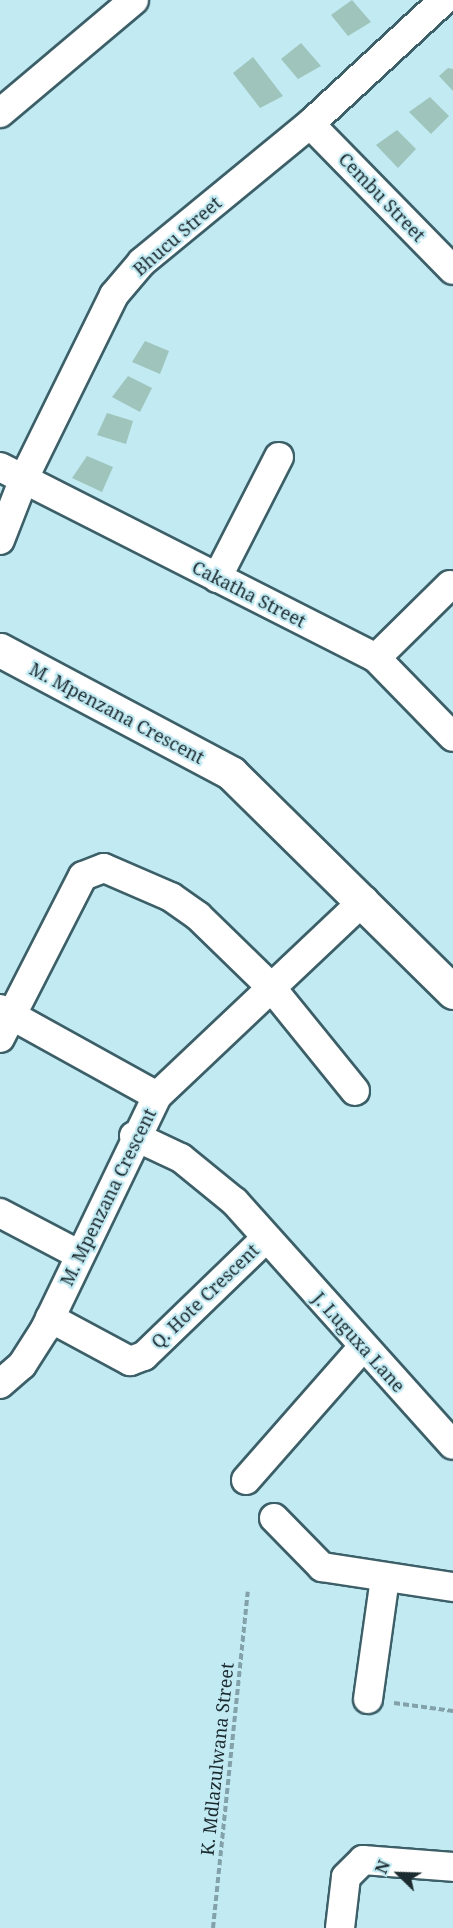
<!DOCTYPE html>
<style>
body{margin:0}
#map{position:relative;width:453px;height:1928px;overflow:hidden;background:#c2eaf3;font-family:"Noto Serif",serif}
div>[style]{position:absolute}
.building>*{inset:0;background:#9ec4bb}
.path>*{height:4px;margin-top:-2px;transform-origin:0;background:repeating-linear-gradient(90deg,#83a1a8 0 6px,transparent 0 9px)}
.roads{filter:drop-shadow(2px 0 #3c5f68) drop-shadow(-2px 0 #3c5f68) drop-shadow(0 2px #3c5f68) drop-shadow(0 -2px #3c5f68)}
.minor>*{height:28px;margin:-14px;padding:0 14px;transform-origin:14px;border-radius:14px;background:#fff}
.major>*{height:33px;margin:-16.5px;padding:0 16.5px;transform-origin:16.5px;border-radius:16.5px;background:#fff}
span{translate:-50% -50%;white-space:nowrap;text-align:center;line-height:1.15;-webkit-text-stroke:4.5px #c2eaf3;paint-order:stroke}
.street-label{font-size:18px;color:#1c2b2f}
.north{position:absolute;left:369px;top:1844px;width:60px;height:60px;-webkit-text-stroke:4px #c2eaf3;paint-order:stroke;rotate:293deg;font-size:16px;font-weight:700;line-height:24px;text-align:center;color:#1c2b2f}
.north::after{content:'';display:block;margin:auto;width:21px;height:27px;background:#1c2b2f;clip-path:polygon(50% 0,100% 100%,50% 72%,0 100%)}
</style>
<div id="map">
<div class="building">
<i style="clip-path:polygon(352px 0,371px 22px,348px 36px,331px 15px)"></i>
<i style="clip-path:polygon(301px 43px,321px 66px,298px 79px,281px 59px)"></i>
<i style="clip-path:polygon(253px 57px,283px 96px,260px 108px,233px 73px)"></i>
<i style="clip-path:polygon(448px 68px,453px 69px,453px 91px,439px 76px)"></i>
<i style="clip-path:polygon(430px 97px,449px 116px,431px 134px,409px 112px)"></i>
<i style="clip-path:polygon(397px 130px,416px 149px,398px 168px,376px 145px)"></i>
<i style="clip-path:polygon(145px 341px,169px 351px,160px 374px,132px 362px)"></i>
<i style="clip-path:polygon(128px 376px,152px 388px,140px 412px,112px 397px)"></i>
<i style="clip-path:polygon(107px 413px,133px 421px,126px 444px,97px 435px)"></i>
<i style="clip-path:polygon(87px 456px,113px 467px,102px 492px,72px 478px)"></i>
</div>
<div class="path">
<i style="left:394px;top:1703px;width:60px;rotate:7.7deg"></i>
<i style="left:213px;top:1928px;width:338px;rotate:-84.1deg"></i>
</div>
<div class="roads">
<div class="minor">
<i style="left:0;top:113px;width:175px;rotate:-40.1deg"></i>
<i style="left:310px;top:124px;width:204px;rotate:45.6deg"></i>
<i style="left:0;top:467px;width:422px;rotate:26.9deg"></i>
<i style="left:376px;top:658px;width:110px;rotate:45.7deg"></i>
<i style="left:0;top:540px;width:69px;rotate:-68.7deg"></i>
<i style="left:25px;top:476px;width:202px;rotate:-63.8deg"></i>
<i style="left:114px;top:295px;width:43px;rotate:-49.7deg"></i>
<i style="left:142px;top:262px;width:217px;rotate:-39.4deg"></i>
<i style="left:310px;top:124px;width:183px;rotate:-42.8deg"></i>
<i style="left:217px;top:578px;width:136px;rotate:-62.9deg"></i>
<i style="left:376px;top:658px;width:104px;rotate:-44.6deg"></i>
<i style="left:0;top:1009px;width:179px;rotate:29deg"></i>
<i style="left:0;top:1038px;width:182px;rotate:-62.9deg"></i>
<i style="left:83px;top:876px;width:22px;rotate:-21deg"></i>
<i style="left:104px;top:868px;width:73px;rotate:23.4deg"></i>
<i style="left:171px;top:897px;width:33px;rotate:35deg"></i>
<i style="left:198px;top:916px;width:100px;rotate:44.2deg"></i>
<i style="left:270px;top:986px;width:135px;rotate:51deg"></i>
<i style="left:134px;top:1136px;width:52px;rotate:25.1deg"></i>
<i style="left:181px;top:1158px;width:70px;rotate:39.2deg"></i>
<i style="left:235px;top:1202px;width:326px;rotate:48.1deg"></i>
<i style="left:0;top:1213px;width:90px;rotate:27.7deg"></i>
<i style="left:50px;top:1318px;width:91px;rotate:28.3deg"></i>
<i style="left:130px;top:1361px;width:15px;rotate:-20deg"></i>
<i style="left:144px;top:1356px;width:170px;rotate:-44deg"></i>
<i style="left:0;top:1384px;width:29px;rotate:-41deg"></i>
<i style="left:22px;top:1365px;width:43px;rotate:-57.4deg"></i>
<i style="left:45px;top:1329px;width:259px;rotate:-64.3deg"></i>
<i style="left:157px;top:1096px;width:285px;rotate:-43.4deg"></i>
<i style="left:246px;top:1480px;width:177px;rotate:-48.7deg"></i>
<i style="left:274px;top:1518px;width:69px;rotate:45.6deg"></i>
<i style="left:322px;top:1567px;width:133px;rotate:8.7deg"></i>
<i style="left:368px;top:1699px;width:122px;rotate:-82deg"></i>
<i style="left:340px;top:1928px;width:51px;rotate:-83.3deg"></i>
<i style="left:346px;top:1877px;width:24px;rotate:-45deg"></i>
<i style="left:363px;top:1860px;width:90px;rotate:4.4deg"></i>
</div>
<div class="major">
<i style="left:0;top:650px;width:262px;rotate:28deg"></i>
<i style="left:231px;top:773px;width:312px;rotate:44.6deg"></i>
</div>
</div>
<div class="street-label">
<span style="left:382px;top:197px;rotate:46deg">Cembu Street</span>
<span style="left:177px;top:236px;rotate:-41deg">Bhucu Street</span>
<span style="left:249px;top:594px;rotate:27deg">Cakatha Street</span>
<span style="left:117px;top:713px;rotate:28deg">M. Mpenzana Crescent</span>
<span style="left:108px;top:1197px;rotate:-64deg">M. Mpenzana Crescent</span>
<span style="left:205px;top:1296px;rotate:-44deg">Q. Hote Crescent</span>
<span style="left:359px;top:1342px;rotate:48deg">J. Luguxa Lane</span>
<span style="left:217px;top:1759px;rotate:-84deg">K. Mdlazulwana Street</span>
</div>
<div class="north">N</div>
</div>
